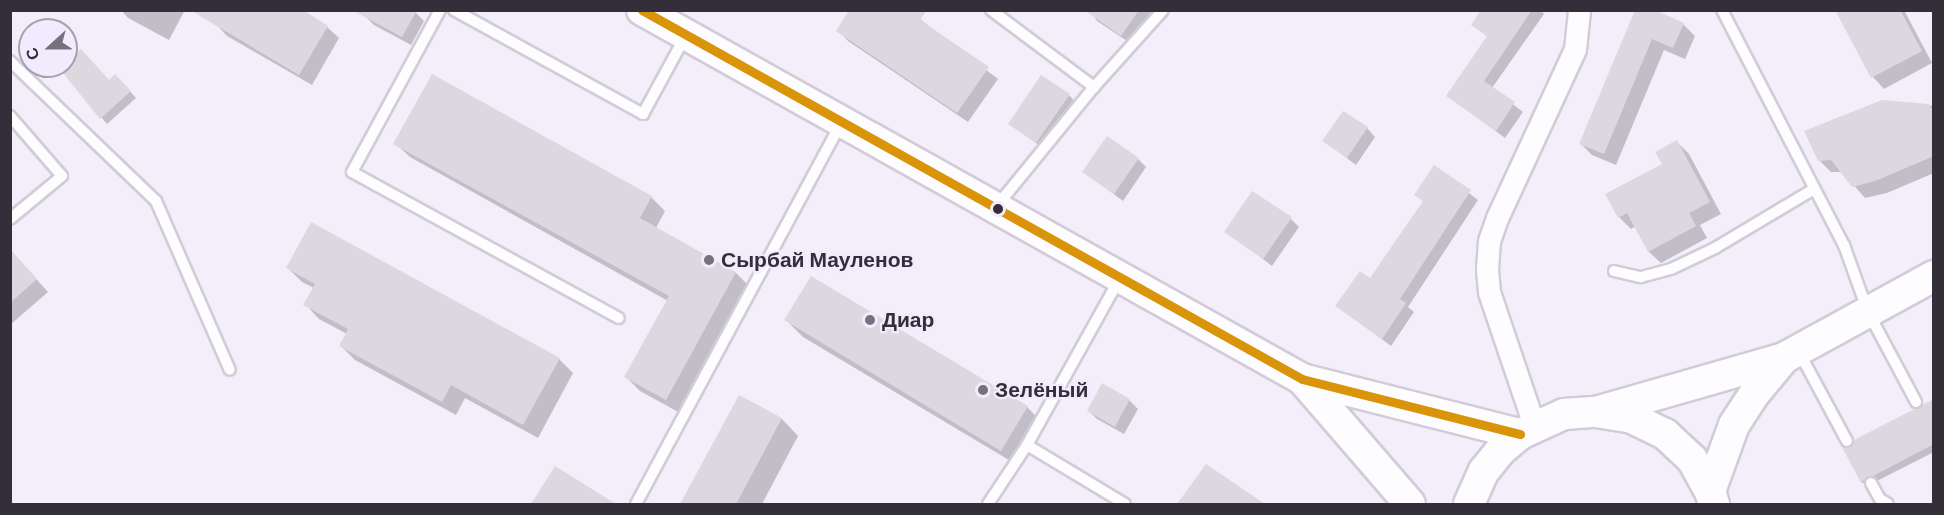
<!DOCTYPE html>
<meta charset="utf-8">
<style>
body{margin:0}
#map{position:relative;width:1944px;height:515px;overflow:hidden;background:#f3eef9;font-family:"DM Sans",sans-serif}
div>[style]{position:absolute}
.shadow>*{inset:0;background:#0003}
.building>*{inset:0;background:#ddd7e0}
.roads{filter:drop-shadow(2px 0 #d1ccd7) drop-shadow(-2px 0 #d1ccd7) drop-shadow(0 2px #d1ccd7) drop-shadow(0 -2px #d1ccd7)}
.lane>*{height:10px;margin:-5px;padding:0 5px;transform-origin:5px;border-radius:5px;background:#fdfcfe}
.street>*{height:21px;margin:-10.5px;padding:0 10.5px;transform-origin:10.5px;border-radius:10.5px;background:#fdfcfe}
.secondary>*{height:30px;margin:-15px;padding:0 15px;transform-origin:15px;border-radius:15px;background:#fdfcfe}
.bus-1>*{height:9px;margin:-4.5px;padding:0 4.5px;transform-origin:4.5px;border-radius:4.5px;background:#da9409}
.dots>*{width:16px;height:16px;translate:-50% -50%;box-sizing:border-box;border:3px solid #f2eafd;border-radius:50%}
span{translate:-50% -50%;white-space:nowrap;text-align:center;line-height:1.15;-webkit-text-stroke:4.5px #f2eafd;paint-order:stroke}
.poi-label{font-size:21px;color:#342e3b;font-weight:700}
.left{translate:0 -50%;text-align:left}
.frame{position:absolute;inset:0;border:12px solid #342e3b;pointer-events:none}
.north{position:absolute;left:18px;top:18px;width:60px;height:60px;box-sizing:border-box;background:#f2eafd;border:2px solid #a69faf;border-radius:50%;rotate:249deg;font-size:16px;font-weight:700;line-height:24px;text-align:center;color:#342e3b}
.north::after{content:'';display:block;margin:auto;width:21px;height:27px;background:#77717e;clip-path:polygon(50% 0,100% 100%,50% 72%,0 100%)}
</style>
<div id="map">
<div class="shadow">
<i style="clip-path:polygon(121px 10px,185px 10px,169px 40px,128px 18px)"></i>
<i style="clip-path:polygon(908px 10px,998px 79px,968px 122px,848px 41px,838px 30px)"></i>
<i style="clip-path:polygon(1090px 10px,1152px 10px,1130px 43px,1097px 21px)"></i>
<i style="clip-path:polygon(1482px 10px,1541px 10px,1544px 14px,1492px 88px,1523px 112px,1505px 138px,1448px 96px,1488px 37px,1473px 25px)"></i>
<i style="clip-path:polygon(1637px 10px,1683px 24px,1695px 36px,1685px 59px,1664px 50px,1616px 165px,1592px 155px,1581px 144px)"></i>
<i style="clip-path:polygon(1837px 10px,1904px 10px,1932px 63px,1884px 89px,1873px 77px)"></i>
<i style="clip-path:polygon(415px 12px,424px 21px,411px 45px,374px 25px,366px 17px)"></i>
<i style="clip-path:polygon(216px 24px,327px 27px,339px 38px,312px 85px,227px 36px)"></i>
<i style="clip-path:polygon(66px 64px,109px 81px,122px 82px,136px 98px,107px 124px,61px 69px)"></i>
<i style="clip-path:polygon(1069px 95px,1077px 104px,1045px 150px,1010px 123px)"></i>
<i style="clip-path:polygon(1882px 101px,1934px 106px,1934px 173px,1887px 193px,1865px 198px,1842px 172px,1831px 172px,1819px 160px)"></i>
<i style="clip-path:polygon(1367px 128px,1375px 137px,1356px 165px,1324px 141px)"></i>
<i style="clip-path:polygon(1677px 142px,1689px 154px,1721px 214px,1700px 225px,1707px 238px,1661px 263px,1649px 252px,1636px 226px,1631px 229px,1619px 217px,1607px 195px,1664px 164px)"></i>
<i style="clip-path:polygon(395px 143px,651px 197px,665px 211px,656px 228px,736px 273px,750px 287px,680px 413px,640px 391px,626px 377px,668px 301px,410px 157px)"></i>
<i style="clip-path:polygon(1138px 159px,1146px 167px,1123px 201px,1084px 172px)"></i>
<i style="clip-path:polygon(1435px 167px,1478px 200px,1408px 307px,1414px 312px,1391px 346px,1337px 306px,1371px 280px,1424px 202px,1416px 195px)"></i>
<i style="clip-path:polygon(1291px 219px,1299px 227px,1272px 266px,1226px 231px)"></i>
<i style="clip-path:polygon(10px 250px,48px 292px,10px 325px)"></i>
<i style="clip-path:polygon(288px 268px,559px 359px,573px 373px,538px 438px,465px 398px,456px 415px,355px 360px,341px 346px,347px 334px,319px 319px,305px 304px,314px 288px,302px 282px)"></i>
<i style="clip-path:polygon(786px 320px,1027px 407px,1044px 424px,1019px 466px,803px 337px)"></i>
<i style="clip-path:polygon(740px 397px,782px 419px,798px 436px,762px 504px,682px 504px)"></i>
<i style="clip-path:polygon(1129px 400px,1138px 409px,1124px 434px,1097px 419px,1089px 411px)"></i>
<i style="clip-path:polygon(1934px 401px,1934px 452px,1867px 486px,1862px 482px,1851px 449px)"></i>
<i style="clip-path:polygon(1206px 466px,1262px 504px,1179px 504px)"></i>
<i style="clip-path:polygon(555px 468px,595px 493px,606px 504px,532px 504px)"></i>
</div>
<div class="building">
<i style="clip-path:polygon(190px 10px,303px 10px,328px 26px,299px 75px)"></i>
<i style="clip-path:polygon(352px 10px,417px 10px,402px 37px)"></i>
<i style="clip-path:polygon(849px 10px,927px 10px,920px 20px,989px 67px,957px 113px,836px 31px)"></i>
<i style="clip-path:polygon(1084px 10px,1139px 10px,1121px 36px)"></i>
<i style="clip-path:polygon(1481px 10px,1532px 10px,1484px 81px,1515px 102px,1496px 131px,1446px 96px,1487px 36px,1471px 25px)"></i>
<i style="clip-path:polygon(1635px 10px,1655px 10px,1684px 23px,1673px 48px,1652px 39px,1604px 154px,1579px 144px)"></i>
<i style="clip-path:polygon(1835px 10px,1900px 10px,1922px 51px,1871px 78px)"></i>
<i style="clip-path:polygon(81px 49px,109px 80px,115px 74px,131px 91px,100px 119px,59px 68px,66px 66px,66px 62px)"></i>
<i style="clip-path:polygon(432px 74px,652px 196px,640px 218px,736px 272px,666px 400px,624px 377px,669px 296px,393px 144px)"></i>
<i style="clip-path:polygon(1041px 75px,1070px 94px,1036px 143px,1008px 124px)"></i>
<i style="clip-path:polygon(1882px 100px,1929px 104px,1934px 113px,1934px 156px,1875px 181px,1852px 187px,1831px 160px,1818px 161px,1804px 131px)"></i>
<i style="clip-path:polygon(1343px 111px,1368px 127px,1347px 158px,1322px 141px)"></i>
<i style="clip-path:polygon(1107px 136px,1139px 158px,1114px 194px,1082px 172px)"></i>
<i style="clip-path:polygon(1677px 140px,1710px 202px,1689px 213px,1696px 226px,1648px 252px,1627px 213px,1618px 218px,1605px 194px,1662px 164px,1655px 152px)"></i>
<i style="clip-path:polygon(1434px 165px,1471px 190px,1400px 299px,1406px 303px,1382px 339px,1335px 306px,1360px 271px,1370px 278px,1423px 201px,1414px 195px)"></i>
<i style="clip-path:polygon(1252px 191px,1292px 217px,1263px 259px,1224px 232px)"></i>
<i style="clip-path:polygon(311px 222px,560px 358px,523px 425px,451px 385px,442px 402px,339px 346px,348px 329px,303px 305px,315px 284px,286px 268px)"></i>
<i style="clip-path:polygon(10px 249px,37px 279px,10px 303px)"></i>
<i style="clip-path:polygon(811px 276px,1028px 406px,1001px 451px,784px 320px)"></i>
<i style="clip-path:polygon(1102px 383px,1130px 399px,1115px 427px,1087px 411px)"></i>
<i style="clip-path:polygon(739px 395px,782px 418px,736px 504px,680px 504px)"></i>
<i style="clip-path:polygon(1934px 399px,1934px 444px,1873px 476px,1868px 476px,1861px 483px,1842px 447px,1850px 448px,1854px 440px)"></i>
<i style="clip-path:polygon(1206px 464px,1265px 504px,1177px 504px)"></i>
<i style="clip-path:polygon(555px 466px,616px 504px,531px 504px)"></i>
</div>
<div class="roads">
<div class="lane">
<i style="left:440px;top:10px;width:184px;rotate:118.5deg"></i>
<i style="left:352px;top:172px;width:304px;rotate:28.7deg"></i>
<i style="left:454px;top:10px;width:216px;rotate:28.8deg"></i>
<i style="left:643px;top:114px;width:90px;rotate:-61.4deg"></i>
<i style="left:991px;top:10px;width:129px;rotate:36.8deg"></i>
<i style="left:1722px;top:10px;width:265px;rotate:62.6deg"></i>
<i style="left:1844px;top:245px;width:71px;rotate:70.3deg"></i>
<i style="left:1868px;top:312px;width:102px;rotate:61.9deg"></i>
<i style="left:10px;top:61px;width:202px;rotate:43.8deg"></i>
<i style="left:156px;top:201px;width:184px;rotate:66.4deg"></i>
<i style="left:10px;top:116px;width:79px;rotate:49.1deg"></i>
<i style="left:62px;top:176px;width:67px;rotate:140.4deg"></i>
<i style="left:996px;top:207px;width:155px;rotate:-50.8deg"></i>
<i style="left:1094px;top:87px;width:103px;rotate:-48.1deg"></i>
<i style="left:1614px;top:271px;width:28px;rotate:13deg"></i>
<i style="left:1641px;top:277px;width:31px;rotate:-15deg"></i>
<i style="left:1671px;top:269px;width:49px;rotate:-25.5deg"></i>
<i style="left:1715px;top:248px;width:115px;rotate:-30.8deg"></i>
<i style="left:1799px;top:352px;width:101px;rotate:61.7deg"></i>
<i style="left:1027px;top:445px;width:114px;rotate:31deg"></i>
<i style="left:1871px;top:483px;width:18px;rotate:61deg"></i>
<i style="left:1880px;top:499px;width:9px;rotate:32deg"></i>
<i style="left:636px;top:504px;width:432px;rotate:-61.7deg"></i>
<i style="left:988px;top:504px;width:71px;rotate:-56.5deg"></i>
<i style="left:1027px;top:445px;width:191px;rotate:-60.9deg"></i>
</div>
<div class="street">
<i style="left:1534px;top:425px;width:140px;rotate:-108.7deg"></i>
<i style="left:1489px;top:292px;width:23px;rotate:-95deg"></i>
<i style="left:1487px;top:269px;width:28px;rotate:-86deg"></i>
<i style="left:1489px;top:241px;width:24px;rotate:-71deg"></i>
<i style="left:1497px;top:218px;width:186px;rotate:-65.2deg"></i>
<i style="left:1575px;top:49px;width:39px;rotate:-84deg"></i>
</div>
<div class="secondary">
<i style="left:642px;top:10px;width:756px;rotate:29.21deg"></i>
<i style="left:1302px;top:379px;width:225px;rotate:14.2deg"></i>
<i style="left:1302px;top:379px;width:165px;rotate:49.2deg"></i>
<i style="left:1596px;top:412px;width:196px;rotate:-16deg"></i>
<i style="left:1784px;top:358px;width:171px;rotate:-28.7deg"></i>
<i style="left:1710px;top:491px;width:70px;rotate:-70deg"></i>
<i style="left:1734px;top:425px;width:38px;rotate:-57deg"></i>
<i style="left:1755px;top:393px;width:45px;rotate:-50.4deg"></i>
<i style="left:1469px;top:504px;width:36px;rotate:-66deg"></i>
<i style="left:1484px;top:471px;width:26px;rotate:-51deg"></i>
<i style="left:1500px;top:451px;width:26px;rotate:-40deg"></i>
<i style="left:1520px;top:434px;width:48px;rotate:-24.4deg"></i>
<i style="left:1564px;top:414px;width:32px;rotate:-4deg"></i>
<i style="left:1596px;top:412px;width:36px;rotate:9deg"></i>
<i style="left:1632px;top:418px;width:37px;rotate:26deg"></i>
<i style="left:1665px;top:434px;width:37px;rotate:43deg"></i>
<i style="left:1692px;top:459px;width:37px;rotate:61deg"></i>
<i style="left:1710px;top:491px;width:14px;rotate:73deg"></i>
</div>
</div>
<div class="bus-1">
<i style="left:642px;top:10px;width:756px;rotate:29.21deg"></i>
<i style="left:1302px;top:379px;width:225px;rotate:14.2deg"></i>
</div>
<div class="dots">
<i style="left:998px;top:209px;background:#342e3b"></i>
<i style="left:709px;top:260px;background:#77717e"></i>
<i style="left:870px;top:320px;background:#77717e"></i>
<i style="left:983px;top:390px;background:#77717e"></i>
</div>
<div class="poi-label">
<span class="left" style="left:721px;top:260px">Сырбай Мауленов</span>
<span class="left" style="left:882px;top:320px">Диар</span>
<span class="left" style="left:995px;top:390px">Зелёный</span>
</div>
<div class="frame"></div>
<div class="north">С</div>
</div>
